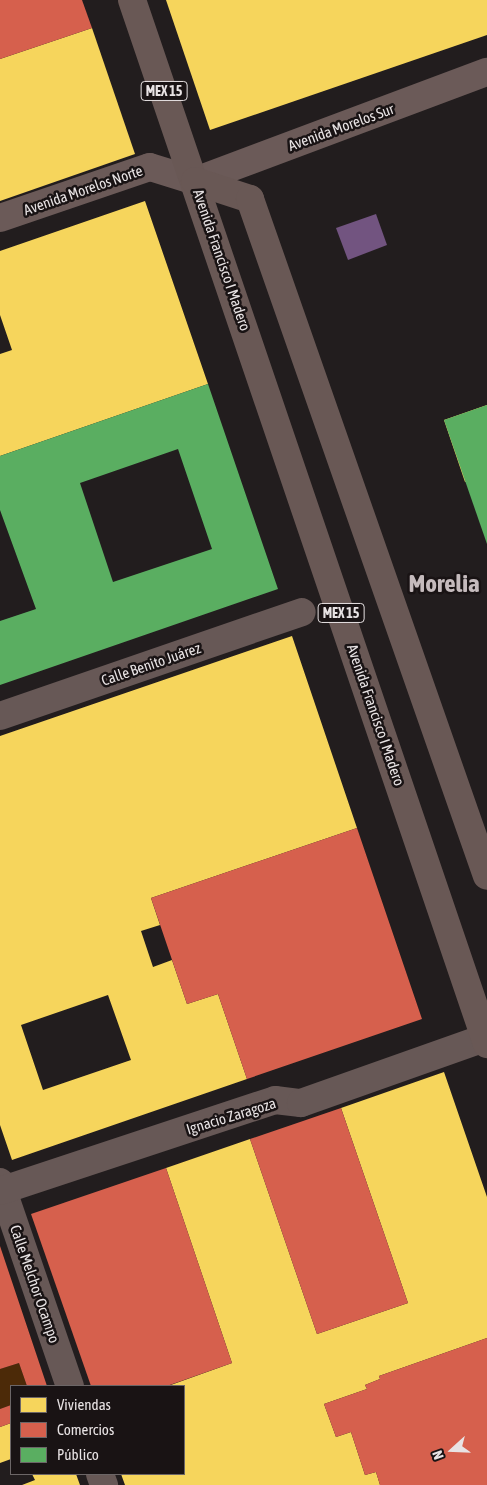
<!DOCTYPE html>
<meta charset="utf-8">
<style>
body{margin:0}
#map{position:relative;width:487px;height:1485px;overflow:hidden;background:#221d1e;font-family:"Asap Condensed",sans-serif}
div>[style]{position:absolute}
.green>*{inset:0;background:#4c2a08}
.water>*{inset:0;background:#725480}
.homes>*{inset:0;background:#f6d55c}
.shops>*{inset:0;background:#d6604d}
.public>*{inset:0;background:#5aae61}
.street>*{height:28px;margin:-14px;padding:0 14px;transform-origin:14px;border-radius:14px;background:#675856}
.secondary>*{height:28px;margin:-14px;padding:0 14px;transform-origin:14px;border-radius:14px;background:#6b5a58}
.primary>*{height:28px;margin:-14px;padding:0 14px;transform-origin:14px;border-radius:14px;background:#695855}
span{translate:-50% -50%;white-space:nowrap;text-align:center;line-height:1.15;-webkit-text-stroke:5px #191314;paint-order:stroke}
.shield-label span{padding:1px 4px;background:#191314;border:1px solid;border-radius:4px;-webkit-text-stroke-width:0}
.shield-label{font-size:14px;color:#e8e3e4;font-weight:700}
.street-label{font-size:15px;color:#e8e3e4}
.town-label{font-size:25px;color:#c5bbbd;font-weight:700}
.legend{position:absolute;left:10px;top:1385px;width:175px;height:90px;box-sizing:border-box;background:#191314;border:1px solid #6c6667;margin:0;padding:6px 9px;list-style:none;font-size:15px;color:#e8e3e4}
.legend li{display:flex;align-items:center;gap:10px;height:25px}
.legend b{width:25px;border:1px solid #6c6667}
.north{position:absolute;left:427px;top:1425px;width:50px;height:50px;-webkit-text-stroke:4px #191314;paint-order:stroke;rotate:250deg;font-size:14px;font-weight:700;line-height:20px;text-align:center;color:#e8e3e4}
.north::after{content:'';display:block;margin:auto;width:18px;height:22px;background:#e8e3e4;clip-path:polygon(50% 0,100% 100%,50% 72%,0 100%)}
</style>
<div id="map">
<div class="green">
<i style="clip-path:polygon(19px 1363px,27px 1386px,11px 1386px,11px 1405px,0 1409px,0 1369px)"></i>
</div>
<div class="water">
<i style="clip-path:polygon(376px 214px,387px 245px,348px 260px,336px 228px)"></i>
</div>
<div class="homes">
<i style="clip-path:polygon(166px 0,487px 0,487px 35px,210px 130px)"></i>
<i style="clip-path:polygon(92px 28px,135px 154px,0 201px,0 59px)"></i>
<i style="clip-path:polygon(145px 201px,208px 384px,0 456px,0 354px,12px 350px,0 315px,0 251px)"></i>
<i style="clip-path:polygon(487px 405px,487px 474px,465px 482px,444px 420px)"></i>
<i style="clip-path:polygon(evenodd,292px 636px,357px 828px,151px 898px,160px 925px,141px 931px,153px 967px,172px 960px,187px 1004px,218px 994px,247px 1079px,12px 1160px,0 1125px,0 736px,292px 636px,108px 995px,131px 1060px,43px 1090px,21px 1025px,108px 995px)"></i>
<i style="clip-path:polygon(444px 1072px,487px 1197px,487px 1338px,379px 1376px,380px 1379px,365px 1385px,367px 1389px,324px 1404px,336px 1437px,351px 1432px,365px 1475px,376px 1472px,380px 1485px,125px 1485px,121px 1474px,184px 1474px,184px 1386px,168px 1386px,232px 1363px,166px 1168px,250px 1139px,317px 1334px,408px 1303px,341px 1108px)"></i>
<i style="clip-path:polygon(11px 1423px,11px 1459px,0 1463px,0 1427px)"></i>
<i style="clip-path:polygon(32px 1474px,76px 1474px,80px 1485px,22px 1485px,35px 1480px)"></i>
</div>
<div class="shops">
<i style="clip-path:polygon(0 0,82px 0,92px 28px,0 59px)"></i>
<i style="clip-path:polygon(357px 828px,422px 1019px,247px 1079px,218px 994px,187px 1004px,151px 898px)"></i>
<i style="clip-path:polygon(341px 1108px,408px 1303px,317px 1334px,250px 1139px)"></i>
<i style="clip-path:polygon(166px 1168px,232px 1363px,167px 1386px,91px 1386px,31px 1214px)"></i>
<i style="clip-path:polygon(0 1246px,47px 1386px,27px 1386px,19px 1363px,0 1369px)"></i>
<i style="clip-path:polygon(487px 1338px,487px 1485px,380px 1485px,376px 1472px,365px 1475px,351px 1432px,336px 1437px,324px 1404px,367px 1389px,365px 1385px,380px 1379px,379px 1376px)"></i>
<i style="clip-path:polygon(11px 1405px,11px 1423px,0 1427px,0 1409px)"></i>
</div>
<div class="public">
<i style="clip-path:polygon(evenodd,208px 384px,278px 589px,0 685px,0 621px,36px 609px,0 510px,0 456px,208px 384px,178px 449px,212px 549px,113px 582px,80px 483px,178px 449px)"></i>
<i style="clip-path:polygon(487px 405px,487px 544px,444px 420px)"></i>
</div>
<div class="street">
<i style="left:0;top:716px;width:319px;rotate:-19deg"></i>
<i style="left:0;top:1182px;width:216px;rotate:71.1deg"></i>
<i style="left:0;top:1191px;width:290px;rotate:-18.3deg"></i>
<i style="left:275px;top:1100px;width:26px;rotate:7deg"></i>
<i style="left:301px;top:1103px;width:197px;rotate:-19.5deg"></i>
<i style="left:100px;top:1474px;width:12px;rotate:70deg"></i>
</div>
<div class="secondary">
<i style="left:0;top:218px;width:158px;rotate:-18.8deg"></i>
<i style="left:150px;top:167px;width:47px;rotate:17.3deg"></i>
<i style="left:195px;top:181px;width:312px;rotate:-20.5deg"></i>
</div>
<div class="primary">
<i style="left:132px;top:0;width:1103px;rotate:71.22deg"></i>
<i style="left:195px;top:181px;width:58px;rotate:18.1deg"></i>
<i style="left:250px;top:199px;width:717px;rotate:70.71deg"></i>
</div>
<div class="shield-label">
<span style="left:164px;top:91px">MEX 15</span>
<span style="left:341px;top:613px">MEX 15</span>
</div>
<div class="street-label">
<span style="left:341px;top:127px;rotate:-20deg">Avenida Morelos Sur</span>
<span style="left:83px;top:190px;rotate:-19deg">Avenida Morelos Norte</span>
<span style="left:222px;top:260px;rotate:71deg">Avenida Francisco I Madero</span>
<span style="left:151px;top:664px;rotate:-19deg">Calle Benito Juárez</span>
<span style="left:376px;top:715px;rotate:71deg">Avenida Francisco I Madero</span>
<span style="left:231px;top:1116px;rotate:-17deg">Ignacio Zaragoza</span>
<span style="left:35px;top:1284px;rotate:71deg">Calle Melchor Ocampo</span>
</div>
<div class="town-label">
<span style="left:444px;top:583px">Morelia</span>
</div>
<ul class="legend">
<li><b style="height:14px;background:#f6d55c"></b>Viviendas</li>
<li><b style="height:14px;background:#d6604d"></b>Comercios</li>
<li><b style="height:14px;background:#5aae61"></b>Público</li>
</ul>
<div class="north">N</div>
</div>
